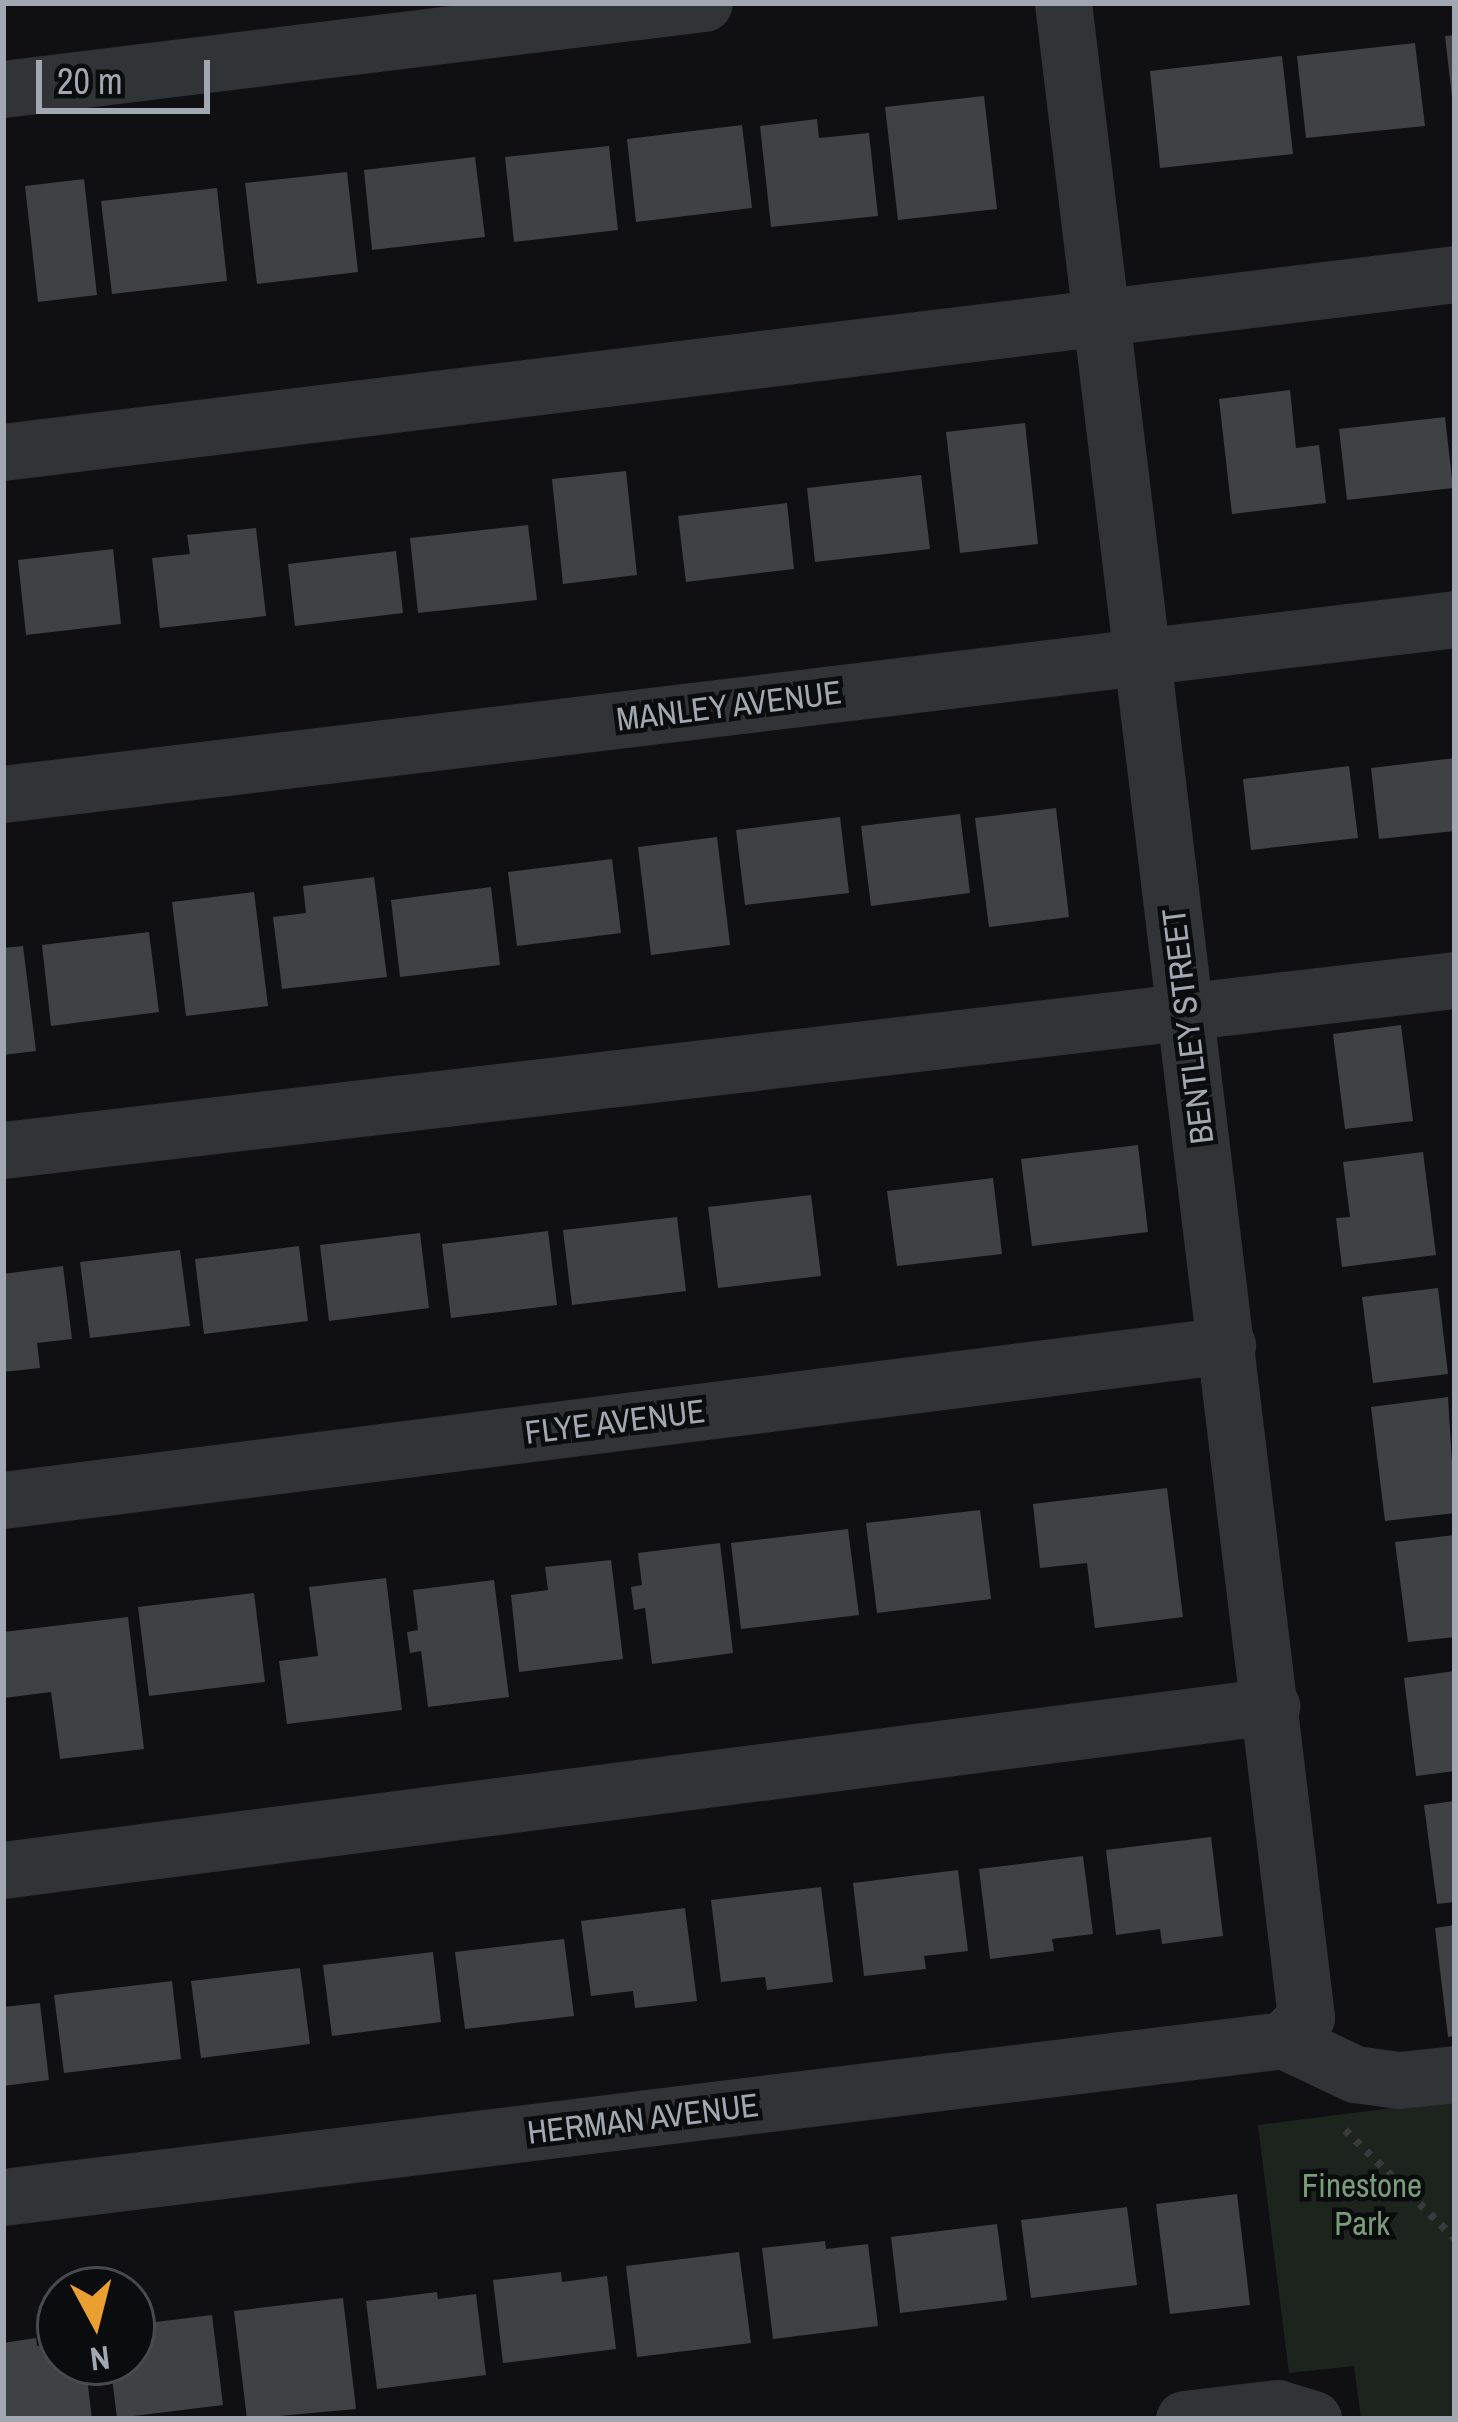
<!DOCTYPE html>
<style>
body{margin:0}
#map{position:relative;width:1458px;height:2422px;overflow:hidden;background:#101012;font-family:"Archivo Narrow",sans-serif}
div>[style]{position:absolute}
.green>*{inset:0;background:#1d241d}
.building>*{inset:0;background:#3f4145}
.path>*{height:8px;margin-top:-4px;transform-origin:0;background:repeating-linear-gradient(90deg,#383a3d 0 6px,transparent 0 15px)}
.minor>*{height:57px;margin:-28.5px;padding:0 28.5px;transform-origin:28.5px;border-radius:28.5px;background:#323337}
span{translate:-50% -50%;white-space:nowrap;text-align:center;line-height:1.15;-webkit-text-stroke:9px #0b0c0d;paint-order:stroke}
.street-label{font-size:33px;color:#a2a8b2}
.park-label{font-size:33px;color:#7a9c7a}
.frame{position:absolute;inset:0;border:6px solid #a2a8b2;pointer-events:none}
.north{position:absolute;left:36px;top:2266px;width:120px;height:120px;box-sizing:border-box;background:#0b0c0d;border:3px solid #474a4f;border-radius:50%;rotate:173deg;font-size:33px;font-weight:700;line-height:48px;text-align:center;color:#a2a8b2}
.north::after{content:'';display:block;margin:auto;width:42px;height:54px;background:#e9a031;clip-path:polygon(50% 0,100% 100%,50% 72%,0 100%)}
.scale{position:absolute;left:36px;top:60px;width:174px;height:54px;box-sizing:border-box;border:6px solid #a2a8b2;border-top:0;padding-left:15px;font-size:36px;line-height:42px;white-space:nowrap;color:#a2a8b2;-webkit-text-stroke:9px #0b0c0d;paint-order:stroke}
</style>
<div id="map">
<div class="green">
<i style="clip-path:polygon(1455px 2100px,1455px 2419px,1361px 2419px,1354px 2366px,1289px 2373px,1258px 2125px)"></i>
</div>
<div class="building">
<i style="clip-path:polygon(1455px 35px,1455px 97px,1452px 97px,1445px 36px)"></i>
<i style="clip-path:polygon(1415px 43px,1425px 126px,1306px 138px,1297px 56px)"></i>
<i style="clip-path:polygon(1282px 56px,1293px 154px,1160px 168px,1150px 71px)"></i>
<i style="clip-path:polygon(984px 96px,997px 209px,898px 220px,885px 107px)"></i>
<i style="clip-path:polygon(817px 119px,819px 138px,869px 133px,878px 216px,771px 227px,760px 126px)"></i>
<i style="clip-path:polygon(742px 125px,752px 208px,636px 222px,627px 139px)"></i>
<i style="clip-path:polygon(609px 146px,618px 230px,514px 242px,505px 157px)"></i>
<i style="clip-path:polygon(475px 157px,485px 237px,372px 250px,364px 170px)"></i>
<i style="clip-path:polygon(347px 172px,358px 272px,257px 284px,245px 183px)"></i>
<i style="clip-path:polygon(84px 179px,97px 295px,38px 302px,25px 186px)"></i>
<i style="clip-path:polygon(217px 188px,227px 281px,112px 294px,101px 201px)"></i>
<i style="clip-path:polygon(1290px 390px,1296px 448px,1319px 445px,1326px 503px,1232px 514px,1219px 399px)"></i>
<i style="clip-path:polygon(1445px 417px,1453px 488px,1347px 500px,1339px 429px)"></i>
<i style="clip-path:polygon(1025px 423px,1038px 544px,960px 553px,946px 432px)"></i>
<i style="clip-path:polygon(626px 471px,637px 575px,563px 584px,552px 479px)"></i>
<i style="clip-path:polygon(921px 475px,930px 549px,815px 562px,807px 488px)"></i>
<i style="clip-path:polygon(787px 503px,794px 569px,686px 582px,678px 516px)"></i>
<i style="clip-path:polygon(528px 525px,537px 600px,418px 613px,410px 538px)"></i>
<i style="clip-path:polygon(256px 528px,266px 616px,160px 628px,152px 558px,190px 554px,187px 535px)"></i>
<i style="clip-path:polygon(113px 549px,121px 624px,26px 635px,18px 560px)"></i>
<i style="clip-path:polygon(396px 551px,403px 613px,295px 626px,288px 564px)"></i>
<i style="clip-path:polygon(1455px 758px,1455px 831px,1379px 839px,1371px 768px)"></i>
<i style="clip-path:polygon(1349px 766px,1358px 838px,1251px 850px,1243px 779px)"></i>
<i style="clip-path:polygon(1056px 808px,1069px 917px,989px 927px,975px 818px)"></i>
<i style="clip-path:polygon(960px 814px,970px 893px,871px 906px,861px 826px)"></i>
<i style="clip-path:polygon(840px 817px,849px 893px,745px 905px,736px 830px)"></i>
<i style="clip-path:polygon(717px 837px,730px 945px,651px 955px,638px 847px)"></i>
<i style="clip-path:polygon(612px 859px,621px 933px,517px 946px,508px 872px)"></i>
<i style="clip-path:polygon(374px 877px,387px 977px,282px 989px,273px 917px,306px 913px,303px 886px)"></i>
<i style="clip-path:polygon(491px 887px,500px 965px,400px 977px,391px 900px)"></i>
<i style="clip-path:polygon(254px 892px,268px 1006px,186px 1016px,172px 902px)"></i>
<i style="clip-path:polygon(149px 932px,159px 1012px,51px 1026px,42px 945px)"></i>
<i style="clip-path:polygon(23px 946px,36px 1051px,3px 1055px,3px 948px)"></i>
<i style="clip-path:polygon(1401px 1025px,1413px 1121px,1345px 1129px,1333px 1034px)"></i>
<i style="clip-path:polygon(1138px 1145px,1148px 1232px,1032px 1246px,1021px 1159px)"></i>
<i style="clip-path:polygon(1423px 1152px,1436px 1255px,1342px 1267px,1336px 1218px,1350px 1217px,1343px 1162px)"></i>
<i style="clip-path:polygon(993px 1178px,1002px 1254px,897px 1266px,887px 1191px)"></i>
<i style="clip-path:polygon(811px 1195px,821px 1276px,718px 1288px,708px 1207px)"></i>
<i style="clip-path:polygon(677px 1217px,686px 1291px,572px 1305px,563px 1230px)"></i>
<i style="clip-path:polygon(548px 1231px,557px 1305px,451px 1318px,442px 1244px)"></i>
<i style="clip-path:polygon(420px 1233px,429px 1308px,329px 1321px,320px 1245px)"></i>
<i style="clip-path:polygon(299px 1246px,308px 1321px,204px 1334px,195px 1259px)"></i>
<i style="clip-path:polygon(180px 1250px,190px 1326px,90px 1338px,80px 1262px)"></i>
<i style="clip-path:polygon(63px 1266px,72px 1339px,37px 1343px,40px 1368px,3px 1372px,3px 1274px)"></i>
<i style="clip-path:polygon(1438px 1288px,1448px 1374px,1373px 1383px,1362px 1297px)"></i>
<i style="clip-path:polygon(1448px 1397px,1455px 1513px,1385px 1521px,1371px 1407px)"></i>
<i style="clip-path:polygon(1167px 1488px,1183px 1617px,1095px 1628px,1087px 1563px,1040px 1568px,1033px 1504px)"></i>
<i style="clip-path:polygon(980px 1510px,991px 1599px,877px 1613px,866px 1523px)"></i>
<i style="clip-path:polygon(848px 1529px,859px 1615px,741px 1629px,731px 1543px)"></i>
<i style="clip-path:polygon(1455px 1535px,1455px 1637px,1408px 1642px,1395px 1542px)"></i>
<i style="clip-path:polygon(720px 1543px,733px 1653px,652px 1664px,645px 1608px,634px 1610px,631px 1587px,642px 1585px,638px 1553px)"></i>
<i style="clip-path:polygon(611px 1560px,623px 1659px,519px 1672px,511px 1595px,548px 1590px,545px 1567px)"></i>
<i style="clip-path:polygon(386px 1578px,402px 1710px,287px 1724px,279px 1661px,318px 1656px,309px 1587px)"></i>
<i style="clip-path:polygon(494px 1580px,509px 1697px,428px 1707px,421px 1651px,410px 1653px,407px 1632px,418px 1630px,413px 1590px)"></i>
<i style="clip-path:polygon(254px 1593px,265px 1682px,149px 1696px,138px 1607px)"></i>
<i style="clip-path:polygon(128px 1617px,144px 1749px,60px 1759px,51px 1692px,4px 1698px,3px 1632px)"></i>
<i style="clip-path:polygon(1455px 1671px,1455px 1771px,1416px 1776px,1404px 1678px)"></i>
<i style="clip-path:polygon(1455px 1801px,1455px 1902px,1437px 1904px,1424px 1805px)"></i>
<i style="clip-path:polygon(1211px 1837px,1223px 1936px,1162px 1944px,1160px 1929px,1116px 1935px,1106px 1850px)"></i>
<i style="clip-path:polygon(1083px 1856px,1093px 1934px,1052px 1939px,1054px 1951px,990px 1959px,979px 1869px)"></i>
<i style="clip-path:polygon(958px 1870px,968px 1951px,924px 1956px,926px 1969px,864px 1976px,853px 1883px)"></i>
<i style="clip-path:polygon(821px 1887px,833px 1982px,767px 1990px,765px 1977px,721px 1982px,711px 1900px)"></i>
<i style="clip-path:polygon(685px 1908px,697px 2001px,635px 2008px,633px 1991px,591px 1996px,581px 1921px)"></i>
<i style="clip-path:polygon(1455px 1925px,1455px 2036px,1448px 2037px,1435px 1928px)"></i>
<i style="clip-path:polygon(564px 1939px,574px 2016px,465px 2029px,455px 1952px)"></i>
<i style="clip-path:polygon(433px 1952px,441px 2022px,332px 2036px,323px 1965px)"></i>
<i style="clip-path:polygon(300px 1968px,310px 2044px,201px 2058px,191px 1981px)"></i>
<i style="clip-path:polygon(172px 1981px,181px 2059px,64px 2073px,54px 1995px)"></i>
<i style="clip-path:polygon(40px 2003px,49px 2080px,3px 2086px,3px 2007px)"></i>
<i style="clip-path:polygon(1237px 2194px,1250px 2305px,1170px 2314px,1156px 2204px)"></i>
<i style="clip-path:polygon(1127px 2207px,1137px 2285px,1031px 2298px,1021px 2220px)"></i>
<i style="clip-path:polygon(997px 2224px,1007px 2300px,900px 2313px,891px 2237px)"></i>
<i style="clip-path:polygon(825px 2241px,826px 2249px,868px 2244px,878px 2326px,773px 2339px,762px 2248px)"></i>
<i style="clip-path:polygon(739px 2252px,751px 2343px,637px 2357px,626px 2266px)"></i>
<i style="clip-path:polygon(561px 2272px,562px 2282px,607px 2276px,616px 2349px,503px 2363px,493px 2280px)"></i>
<i style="clip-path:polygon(437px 2292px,438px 2299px,476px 2294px,486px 2375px,377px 2389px,366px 2301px)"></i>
<i style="clip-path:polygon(343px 2298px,356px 2409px,247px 2419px,234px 2311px)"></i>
<i style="clip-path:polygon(212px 2315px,223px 2405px,117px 2418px,110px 2362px,132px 2362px,132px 2325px)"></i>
<i style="clip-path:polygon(36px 2338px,37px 2346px,60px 2343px,60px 2362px,85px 2362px,92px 2419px,3px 2419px,3px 2343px)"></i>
</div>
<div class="path">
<i style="left:1345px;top:2130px;width:155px;rotate:44.7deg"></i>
</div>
<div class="minor">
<i style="left:1063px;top:3px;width:2029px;rotate:83.12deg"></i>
<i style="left:1306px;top:2017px;width:33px;rotate:135deg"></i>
<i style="left:3px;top:89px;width:706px;rotate:-6.99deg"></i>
<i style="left:3px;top:452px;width:1463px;rotate:-6.99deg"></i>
<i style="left:3px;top:794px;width:1463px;rotate:-6.87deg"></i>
<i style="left:3px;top:1150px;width:1462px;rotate:-6.68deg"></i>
<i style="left:3px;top:1500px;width:1234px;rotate:-7.22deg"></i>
<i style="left:3px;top:1870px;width:1279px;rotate:-7.37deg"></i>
<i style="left:1283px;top:2040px;width:80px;rotate:25.3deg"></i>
<i style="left:1355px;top:2074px;width:44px;rotate:7.8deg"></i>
<i style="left:1399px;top:2080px;width:56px;rotate:-6.1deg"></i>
<i style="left:3px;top:2197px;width:1290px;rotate:-6.99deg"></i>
<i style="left:1184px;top:2419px;width:94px;rotate:-6.7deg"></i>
<i style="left:1277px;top:2408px;width:38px;rotate:17deg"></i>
</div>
<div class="street-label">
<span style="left:729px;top:706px;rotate:-7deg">MANLEY AVENUE</span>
<span style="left:1188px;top:1026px;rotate:-97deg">BENTLEY STREET</span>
<span style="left:615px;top:1422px;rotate:-7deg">FLYE AVENUE</span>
<span style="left:643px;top:2119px;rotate:-7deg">HERMAN AVENUE</span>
</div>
<div class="park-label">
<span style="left:1362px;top:2205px">Finestone<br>Park</span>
</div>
<div class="frame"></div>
<div class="north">N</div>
<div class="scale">20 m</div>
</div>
